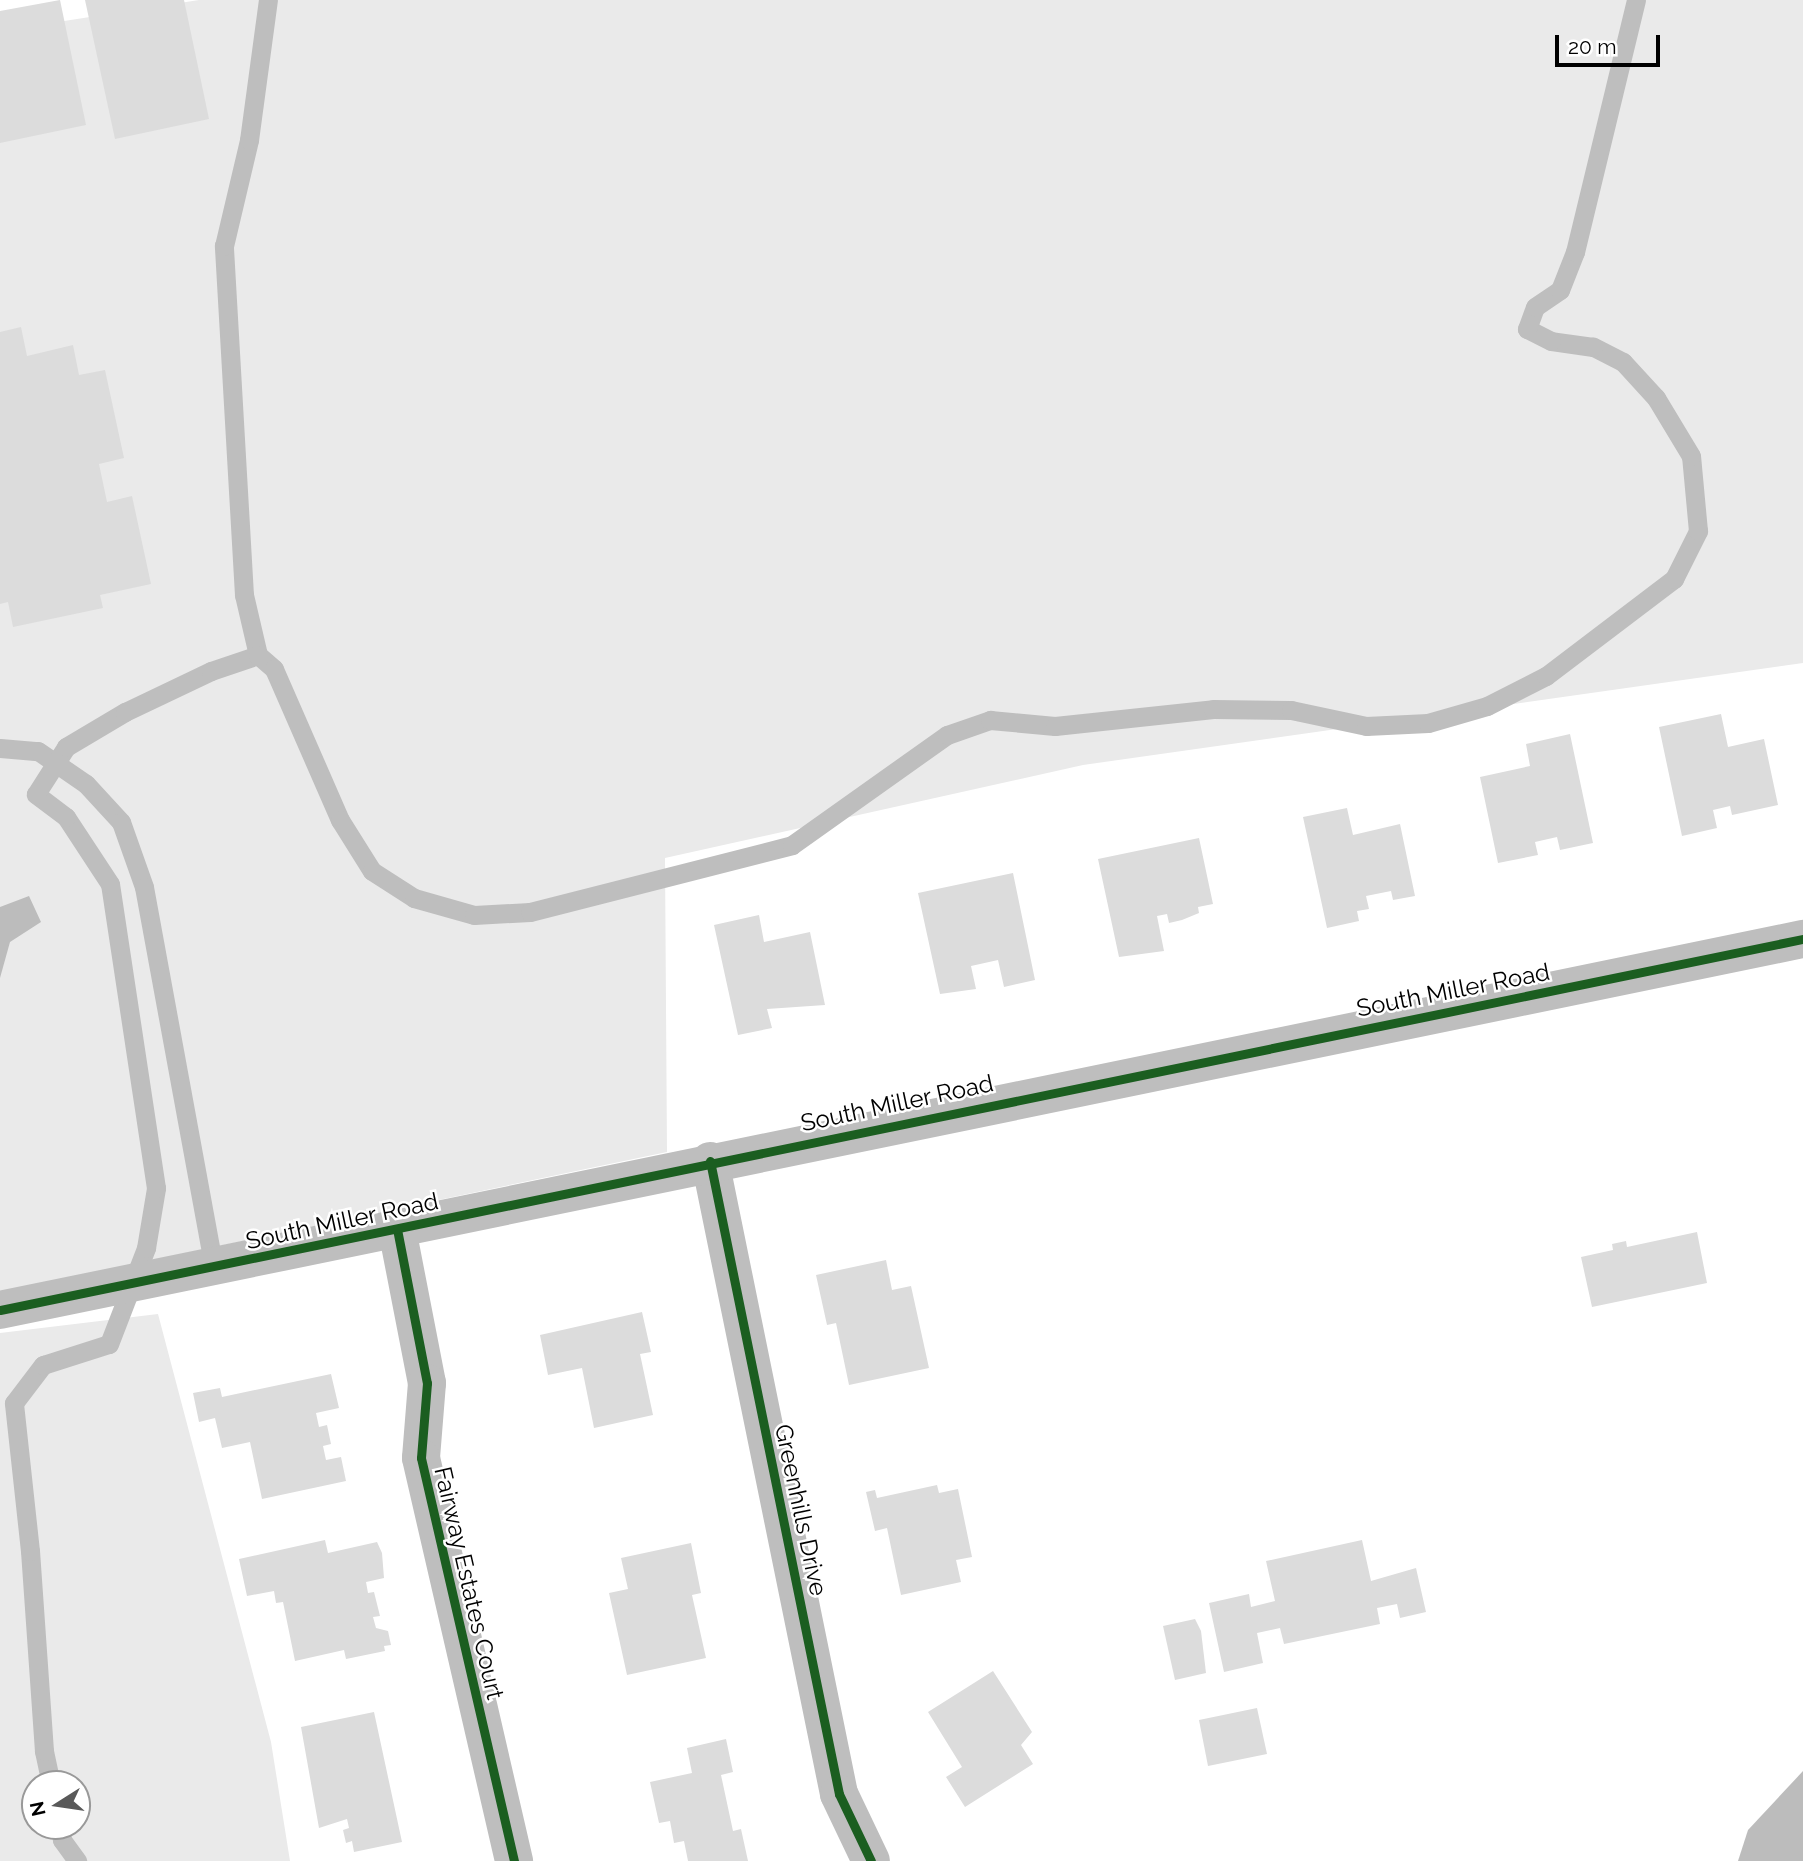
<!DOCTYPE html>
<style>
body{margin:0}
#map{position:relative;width:1803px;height:1861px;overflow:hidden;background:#fff;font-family:Raleway,sans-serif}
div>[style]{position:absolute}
.green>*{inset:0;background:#eaeaea}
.water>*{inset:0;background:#bcbcbc}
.building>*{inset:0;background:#dcdcdc}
.service>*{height:19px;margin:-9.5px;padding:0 9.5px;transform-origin:9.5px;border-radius:9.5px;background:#bebebe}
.minor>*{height:38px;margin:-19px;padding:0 19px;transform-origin:19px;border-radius:19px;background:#bebebe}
.tertiary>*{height:38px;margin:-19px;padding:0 19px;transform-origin:19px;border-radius:19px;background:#bebebe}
.cycleway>*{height:9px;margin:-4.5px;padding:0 4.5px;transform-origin:4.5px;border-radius:4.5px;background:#1b5e20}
span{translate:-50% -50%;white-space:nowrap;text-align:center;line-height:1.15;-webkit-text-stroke:5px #fff;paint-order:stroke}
.street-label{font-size:24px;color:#000}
.north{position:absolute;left:21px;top:1770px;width:70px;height:70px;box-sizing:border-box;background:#fff;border:2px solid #999;border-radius:50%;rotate:258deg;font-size:19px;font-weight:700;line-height:28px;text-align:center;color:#000}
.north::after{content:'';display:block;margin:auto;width:24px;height:32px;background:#595959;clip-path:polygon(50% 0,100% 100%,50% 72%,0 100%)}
.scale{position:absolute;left:1555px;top:35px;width:105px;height:32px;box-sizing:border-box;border:4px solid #000;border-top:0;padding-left:9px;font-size:21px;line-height:24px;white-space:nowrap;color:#000;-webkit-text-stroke:5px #fff;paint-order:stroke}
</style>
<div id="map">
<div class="green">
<i style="clip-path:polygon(199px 0,1803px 0,1803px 663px,1083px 765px,665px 858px,667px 1152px,0 1292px,0 31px)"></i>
<i style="clip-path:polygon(evenodd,158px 1314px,271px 1742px,290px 1861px,0 1861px,0 1333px,158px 1314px,35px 1784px,77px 1784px,77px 1826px,35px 1826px,35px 1784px)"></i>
</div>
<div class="water">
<i style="clip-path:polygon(29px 896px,41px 922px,10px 942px,0 978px,0 907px)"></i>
<i style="clip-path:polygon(1803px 1771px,1803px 1861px,1738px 1861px,1748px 1830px)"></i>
</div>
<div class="building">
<i style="clip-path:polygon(60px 0,86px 125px,0 143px,0 11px)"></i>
<i style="clip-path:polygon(85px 0,184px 0,209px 119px,115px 139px)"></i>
<i style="clip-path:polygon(21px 327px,27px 356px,73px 345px,79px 375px,105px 370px,124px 458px,99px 464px,107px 502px,132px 496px,151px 584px,100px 595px,103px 608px,13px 627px,8px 602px,0 604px,0 332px)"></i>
<i style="clip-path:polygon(1721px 714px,1728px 747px,1764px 739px,1778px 805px,1732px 815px,1730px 806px,1713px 810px,1717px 828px,1682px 836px,1659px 727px)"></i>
<i style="clip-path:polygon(1570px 734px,1593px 843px,1560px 850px,1557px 837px,1535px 842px,1538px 855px,1498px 863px,1480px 777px,1530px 766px,1526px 744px)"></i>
<i style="clip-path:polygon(1347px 808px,1353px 835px,1400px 824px,1415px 896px,1393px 900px,1391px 891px,1366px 896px,1369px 909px,1357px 911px,1359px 921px,1327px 928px,1303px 817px)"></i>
<i style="clip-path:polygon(1199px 838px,1213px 904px,1198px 907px,1199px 913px,1182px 920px,1169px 923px,1167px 914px,1157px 916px,1164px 951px,1119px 957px,1098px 859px)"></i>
<i style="clip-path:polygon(1013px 873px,1035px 980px,1004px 987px,998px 960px,971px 966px,976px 989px,940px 994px,918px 893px)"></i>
<i style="clip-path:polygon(759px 915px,764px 942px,810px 932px,825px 1005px,767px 1009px,772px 1028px,738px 1035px,714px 925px)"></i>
<i style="clip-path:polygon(1697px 1232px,1707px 1283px,1592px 1307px,1581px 1257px,1613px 1250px,1612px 1244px,1626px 1241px,1627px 1247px)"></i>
<i style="clip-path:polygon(886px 1260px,892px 1290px,911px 1286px,929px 1368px,849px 1385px,836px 1323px,827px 1325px,816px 1275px)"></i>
<i style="clip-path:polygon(642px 1312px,651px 1352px,640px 1354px,653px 1415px,594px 1428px,582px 1368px,548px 1375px,540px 1335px)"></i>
<i style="clip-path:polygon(331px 1374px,339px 1408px,316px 1413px,319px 1427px,327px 1425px,331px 1444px,323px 1446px,326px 1460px,341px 1457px,346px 1481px,262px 1499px,250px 1442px,222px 1448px,215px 1418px,199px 1422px,193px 1393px,220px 1388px,222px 1397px)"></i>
<i style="clip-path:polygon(937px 1485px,939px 1493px,958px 1489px,972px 1557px,956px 1560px,961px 1582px,901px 1595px,887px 1528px,875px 1531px,866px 1492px,875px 1490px,877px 1498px)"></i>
<i style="clip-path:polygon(325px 1540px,328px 1553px,377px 1542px,382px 1553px,384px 1578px,366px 1582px,368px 1593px,374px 1592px,380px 1616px,373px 1617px,376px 1628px,388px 1631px,391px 1645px,384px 1646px,385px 1651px,346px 1659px,344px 1650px,295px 1661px,283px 1602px,276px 1603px,274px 1591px,247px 1596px,239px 1559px)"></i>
<i style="clip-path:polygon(1362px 1540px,1371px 1581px,1416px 1568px,1426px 1612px,1400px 1618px,1397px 1604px,1377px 1608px,1380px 1624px,1284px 1644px,1280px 1628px,1257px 1633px,1263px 1663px,1224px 1672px,1209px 1603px,1249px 1594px,1251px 1607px,1275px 1601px,1266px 1561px)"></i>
<i style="clip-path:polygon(691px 1543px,701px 1593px,692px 1595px,706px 1658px,627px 1675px,609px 1593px,628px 1589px,621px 1558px)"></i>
<i style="clip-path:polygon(1195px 1619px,1201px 1631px,1206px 1673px,1175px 1680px,1163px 1626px)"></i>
<i style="clip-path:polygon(993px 1671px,1032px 1732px,1021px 1745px,1033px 1764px,965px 1807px,946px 1777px,962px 1767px,928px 1712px)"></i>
<i style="clip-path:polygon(1257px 1708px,1267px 1754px,1208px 1766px,1199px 1720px)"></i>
<i style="clip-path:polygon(374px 1712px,402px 1842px,354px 1852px,352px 1841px,346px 1843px,343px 1830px,349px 1828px,347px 1819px,319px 1828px,301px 1727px)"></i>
<i style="clip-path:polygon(726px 1739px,733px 1772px,721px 1775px,733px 1831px,741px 1829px,748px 1861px,688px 1861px,684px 1841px,674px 1843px,670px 1821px,659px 1823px,650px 1782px,692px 1773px,687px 1748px)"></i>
</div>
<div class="service">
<i style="left:258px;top:655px;width:62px;rotate:-103.1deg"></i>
<i style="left:244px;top:595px;width:350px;rotate:-93.3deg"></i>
<i style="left:224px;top:246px;width:109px;rotate:-76.7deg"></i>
<i style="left:249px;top:140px;width:141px;rotate:-82.3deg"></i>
<i style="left:0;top:748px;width:38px;rotate:5deg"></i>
<i style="left:38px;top:751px;width:58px;rotate:34.5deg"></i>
<i style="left:86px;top:784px;width:52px;rotate:47.4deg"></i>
<i style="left:121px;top:822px;width:69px;rotate:70.5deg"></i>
<i style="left:144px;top:887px;width:387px;rotate:79.6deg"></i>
<i style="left:51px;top:1784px;width:34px;rotate:-102deg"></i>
<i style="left:44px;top:1751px;width:200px;rotate:-94deg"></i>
<i style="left:30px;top:1551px;width:149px;rotate:-96.2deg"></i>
<i style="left:14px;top:1403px;width:48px;rotate:-52.7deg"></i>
<i style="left:43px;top:1365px;width:69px;rotate:-17.7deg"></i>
<i style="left:109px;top:1344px;width:103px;rotate:-68.9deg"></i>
<i style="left:146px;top:1248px;width:61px;rotate:-80.5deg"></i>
<i style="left:156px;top:1188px;width:307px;rotate:-98.6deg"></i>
<i style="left:110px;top:884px;width:80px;rotate:-123.3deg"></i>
<i style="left:66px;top:817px;width:38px;rotate:-143deg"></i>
<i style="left:36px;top:794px;width:56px;rotate:-57.4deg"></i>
<i style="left:66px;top:747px;width:69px;rotate:-30.7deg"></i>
<i style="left:125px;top:712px;width:95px;rotate:-25.5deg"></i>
<i style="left:211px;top:671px;width:50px;rotate:-18.8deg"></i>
<i style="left:258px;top:655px;width:21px;rotate:41deg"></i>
<i style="left:274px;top:669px;width:165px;rotate:66.4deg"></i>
<i style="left:340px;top:820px;width:60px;rotate:57.9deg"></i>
<i style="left:372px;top:871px;width:50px;rotate:32.7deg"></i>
<i style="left:414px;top:898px;width:62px;rotate:15.8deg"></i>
<i style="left:474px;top:915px;width:56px;rotate:-3.1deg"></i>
<i style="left:530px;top:912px;width:270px;rotate:-14.3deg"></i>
<i style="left:792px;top:845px;width:190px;rotate:-35.4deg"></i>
<i style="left:947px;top:735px;width:46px;rotate:-19.2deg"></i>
<i style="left:990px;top:720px;width:65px;rotate:5.3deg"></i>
<i style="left:1055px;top:726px;width:159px;rotate:-6.1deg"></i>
<i style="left:1213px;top:709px;width:78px;rotate:0.7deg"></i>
<i style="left:1291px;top:710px;width:77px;rotate:12deg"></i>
<i style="left:1366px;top:726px;width:62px;rotate:-2.8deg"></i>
<i style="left:1428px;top:723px;width:61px;rotate:-16.1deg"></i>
<i style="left:1487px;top:706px;width:66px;rotate:-27deg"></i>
<i style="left:1546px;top:676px;width:161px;rotate:-37.2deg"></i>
<i style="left:1674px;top:579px;width:54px;rotate:-63.4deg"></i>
<i style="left:1698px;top:531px;width:75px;rotate:-95.3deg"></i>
<i style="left:1691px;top:456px;width:68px;rotate:-121.1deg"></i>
<i style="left:1656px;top:398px;width:49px;rotate:-132.5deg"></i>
<i style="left:1623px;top:362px;width:34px;rotate:-153deg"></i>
<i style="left:1593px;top:347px;width:42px;rotate:-171.9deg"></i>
<i style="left:1551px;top:341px;width:27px;rotate:-153deg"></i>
<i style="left:1527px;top:329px;width:23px;rotate:-70deg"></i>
<i style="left:1535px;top:307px;width:30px;rotate:-34deg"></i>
<i style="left:1560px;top:290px;width:41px;rotate:-68.5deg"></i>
<i style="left:1575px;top:252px;width:259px;rotate:-76.4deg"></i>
<i style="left:60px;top:1826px;width:14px;rotate:82deg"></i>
<i style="left:62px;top:1840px;width:26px;rotate:54deg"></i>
</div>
<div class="minor">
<i style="left:710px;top:1161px;width:646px;rotate:78.48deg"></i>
<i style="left:839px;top:1794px;width:74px;rotate:64.5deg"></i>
<i style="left:397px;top:1229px;width:157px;rotate:79deg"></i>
<i style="left:427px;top:1383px;width:75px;rotate:94.6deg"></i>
<i style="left:421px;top:1458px;width:414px;rotate:77deg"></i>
</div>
<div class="tertiary">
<i style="left:0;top:1310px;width:1841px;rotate:-11.63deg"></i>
</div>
<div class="cycleway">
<i style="left:710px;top:1161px;width:646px;rotate:78.48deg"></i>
<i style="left:839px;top:1794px;width:74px;rotate:64.5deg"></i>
<i style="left:397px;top:1229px;width:157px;rotate:79deg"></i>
<i style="left:427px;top:1383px;width:75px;rotate:94.6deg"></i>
<i style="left:421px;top:1458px;width:414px;rotate:77deg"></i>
<i style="left:0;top:1310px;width:1841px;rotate:-11.63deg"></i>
</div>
<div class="street-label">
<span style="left:1453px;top:990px;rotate:-11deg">South Miller Road</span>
<span style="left:897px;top:1103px;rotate:-12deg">South Miller Road</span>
<span style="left:342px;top:1221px;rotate:-12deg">South Miller Road</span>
<span style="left:801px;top:1510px;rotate:78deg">Greenhills Drive</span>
<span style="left:469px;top:1583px;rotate:77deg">Fairway Estates Court</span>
</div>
<div class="north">N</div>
<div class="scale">20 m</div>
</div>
